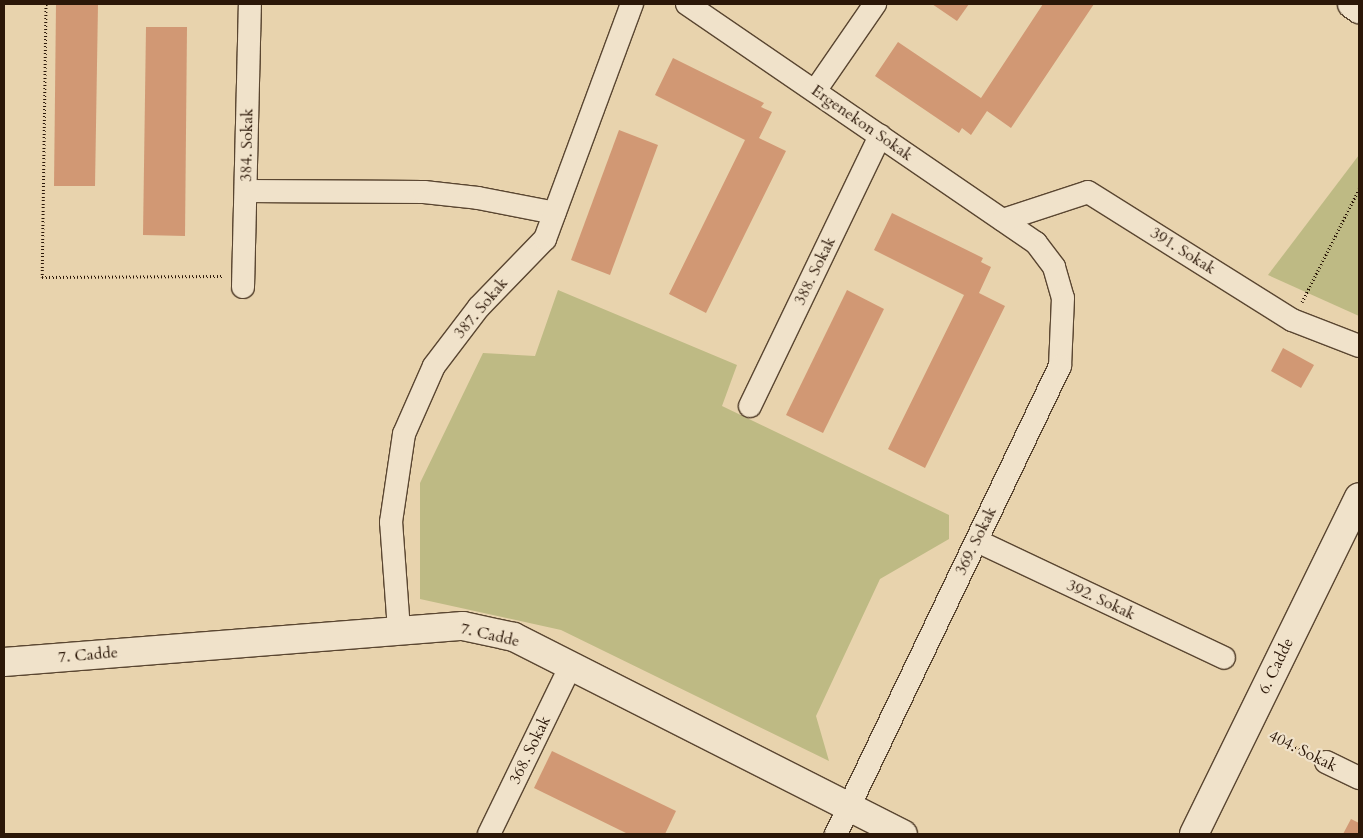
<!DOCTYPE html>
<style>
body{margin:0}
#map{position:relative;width:1363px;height:838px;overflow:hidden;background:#e8d3ad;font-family:Cardo,serif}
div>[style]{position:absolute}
.green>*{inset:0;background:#beba84}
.building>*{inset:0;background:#d19874}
.path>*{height:3px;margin-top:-1.5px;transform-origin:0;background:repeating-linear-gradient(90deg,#2b1708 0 1px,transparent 0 3.5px)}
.roads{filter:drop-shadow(1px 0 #5a4631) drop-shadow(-1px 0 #5a4631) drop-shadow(0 1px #5a4631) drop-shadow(0 -1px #5a4631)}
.minor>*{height:22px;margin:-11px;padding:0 11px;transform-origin:11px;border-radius:11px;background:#f0e2ca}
.tertiary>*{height:28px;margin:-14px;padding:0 14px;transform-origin:14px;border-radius:14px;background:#f0e2ca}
.secondary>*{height:28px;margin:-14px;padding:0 14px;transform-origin:14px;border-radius:14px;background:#f0e2ca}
span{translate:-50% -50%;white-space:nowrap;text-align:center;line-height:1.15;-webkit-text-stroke:4.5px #f0e2ca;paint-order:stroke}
.street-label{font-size:16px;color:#2b1708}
.frame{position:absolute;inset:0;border:5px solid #2b1708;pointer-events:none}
</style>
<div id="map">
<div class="green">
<i style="clip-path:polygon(1359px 155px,1359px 316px,1268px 275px)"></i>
<i style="clip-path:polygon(558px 290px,737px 365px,722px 406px,949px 515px,949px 539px,880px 579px,816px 716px,829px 761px,561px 630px,420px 599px,420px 483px,483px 353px,535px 356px)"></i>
</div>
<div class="building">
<i style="clip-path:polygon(56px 4px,98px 4px,95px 186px,54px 186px)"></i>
<i style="clip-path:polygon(932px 4px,969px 4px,957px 21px)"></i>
<i style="clip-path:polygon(1043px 4px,1094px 4px,1011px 128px,987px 111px,971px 135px,962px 128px,959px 133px,875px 76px,898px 42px,981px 98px)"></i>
<i style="clip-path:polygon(146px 27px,187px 27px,185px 236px,143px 235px)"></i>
<i style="clip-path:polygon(673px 58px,764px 103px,761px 107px,772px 112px,759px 138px,786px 151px,706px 313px,669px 294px,745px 140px,655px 95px)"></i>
<i style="clip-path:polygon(619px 130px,658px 145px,610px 275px,571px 260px)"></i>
<i style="clip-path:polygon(892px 213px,983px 258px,981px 262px,991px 267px,979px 293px,1005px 306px,925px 468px,888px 449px,964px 295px,874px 250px)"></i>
<i style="clip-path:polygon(847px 290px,884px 309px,823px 433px,786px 415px)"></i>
<i style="clip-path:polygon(1283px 348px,1314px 365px,1301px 388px,1271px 371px)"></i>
<i style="clip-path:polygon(552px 751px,676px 811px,665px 834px,628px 834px,534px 788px)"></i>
<i style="clip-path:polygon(1351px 819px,1359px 823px,1359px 834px,1343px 834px)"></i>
</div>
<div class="path">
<i style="left:46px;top:4px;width:273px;rotate:90.8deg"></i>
<i style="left:42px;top:277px;width:181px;rotate:-0.3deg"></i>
<i style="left:1302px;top:302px;width:127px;rotate:-63.2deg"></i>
<i style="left:1270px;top:735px;width:41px;rotate:25.9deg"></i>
</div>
<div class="roads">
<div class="minor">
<i style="left:687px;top:4px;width:423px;rotate:34.4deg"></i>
<i style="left:1036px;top:243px;width:30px;rotate:53deg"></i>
<i style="left:1054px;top:267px;width:32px;rotate:74deg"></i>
<i style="left:1063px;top:298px;width:68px;rotate:92.5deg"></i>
<i style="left:1060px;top:366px;width:519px;rotate:115.58deg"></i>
<i style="left:815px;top:91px;width:106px;rotate:-55.4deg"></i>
<i style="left:246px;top:191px;width:178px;rotate:0.3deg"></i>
<i style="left:424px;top:192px;width:54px;rotate:6.3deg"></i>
<i style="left:478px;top:198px;width:78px;rotate:11deg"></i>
<i style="left:1003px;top:220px;width:89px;rotate:-18.2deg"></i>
<i style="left:1088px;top:192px;width:241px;rotate:32.1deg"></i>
<i style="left:1292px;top:320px;width:72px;rotate:21.2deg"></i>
<i style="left:243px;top:287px;width:283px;rotate:-88.6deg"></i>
<i style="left:750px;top:406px;width:300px;rotate:-64.3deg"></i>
<i style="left:977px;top:541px;width:273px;rotate:25.3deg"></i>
<i style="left:399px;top:630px;width:108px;rotate:-94.2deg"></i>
<i style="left:391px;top:522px;width:89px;rotate:-81.6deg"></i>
<i style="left:404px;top:434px;width:74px;rotate:-66.2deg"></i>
<i style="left:434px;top:366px;width:74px;rotate:-52.7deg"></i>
<i style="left:479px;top:307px;width:95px;rotate:-45.9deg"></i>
<i style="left:545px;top:239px;width:251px;rotate:-69.7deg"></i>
<i style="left:1326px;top:762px;width:37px;rotate:26deg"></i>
<i style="left:489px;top:834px;width:188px;rotate:-64.1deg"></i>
</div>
<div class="tertiary">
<i style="left:4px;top:662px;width:460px;rotate:-4.5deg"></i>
<i style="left:463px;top:626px;width:52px;rotate:12.2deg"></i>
<i style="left:514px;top:637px;width:436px;rotate:26.9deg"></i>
</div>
<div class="secondary">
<i style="left:1352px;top:4px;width:9px;rotate:36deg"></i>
<i style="left:1194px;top:834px;width:375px;rotate:-63.9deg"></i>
</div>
</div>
<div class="street-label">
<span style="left:862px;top:123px;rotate:35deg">Ergenekon Sokak</span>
<span style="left:247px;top:145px;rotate:-89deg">384. Sokak</span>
<span style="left:1183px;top:251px;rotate:32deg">391. Sokak</span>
<span style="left:815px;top:271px;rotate:-64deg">388. Sokak</span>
<span style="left:481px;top:308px;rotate:-50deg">387. Sokak</span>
<span style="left:976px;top:541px;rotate:-64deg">369. Sokak</span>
<span style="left:1101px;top:600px;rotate:25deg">392. Sokak</span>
<span style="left:490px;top:635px;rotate:13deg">7. Cadde</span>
<span style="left:88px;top:655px;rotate:-5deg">7. Cadde</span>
<span style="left:1276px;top:666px;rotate:-64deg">6. Cadde</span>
<span style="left:530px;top:750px;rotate:-64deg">368. Sokak</span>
<span style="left:1303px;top:751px;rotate:26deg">404. Sokak</span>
</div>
<div class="frame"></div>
</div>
